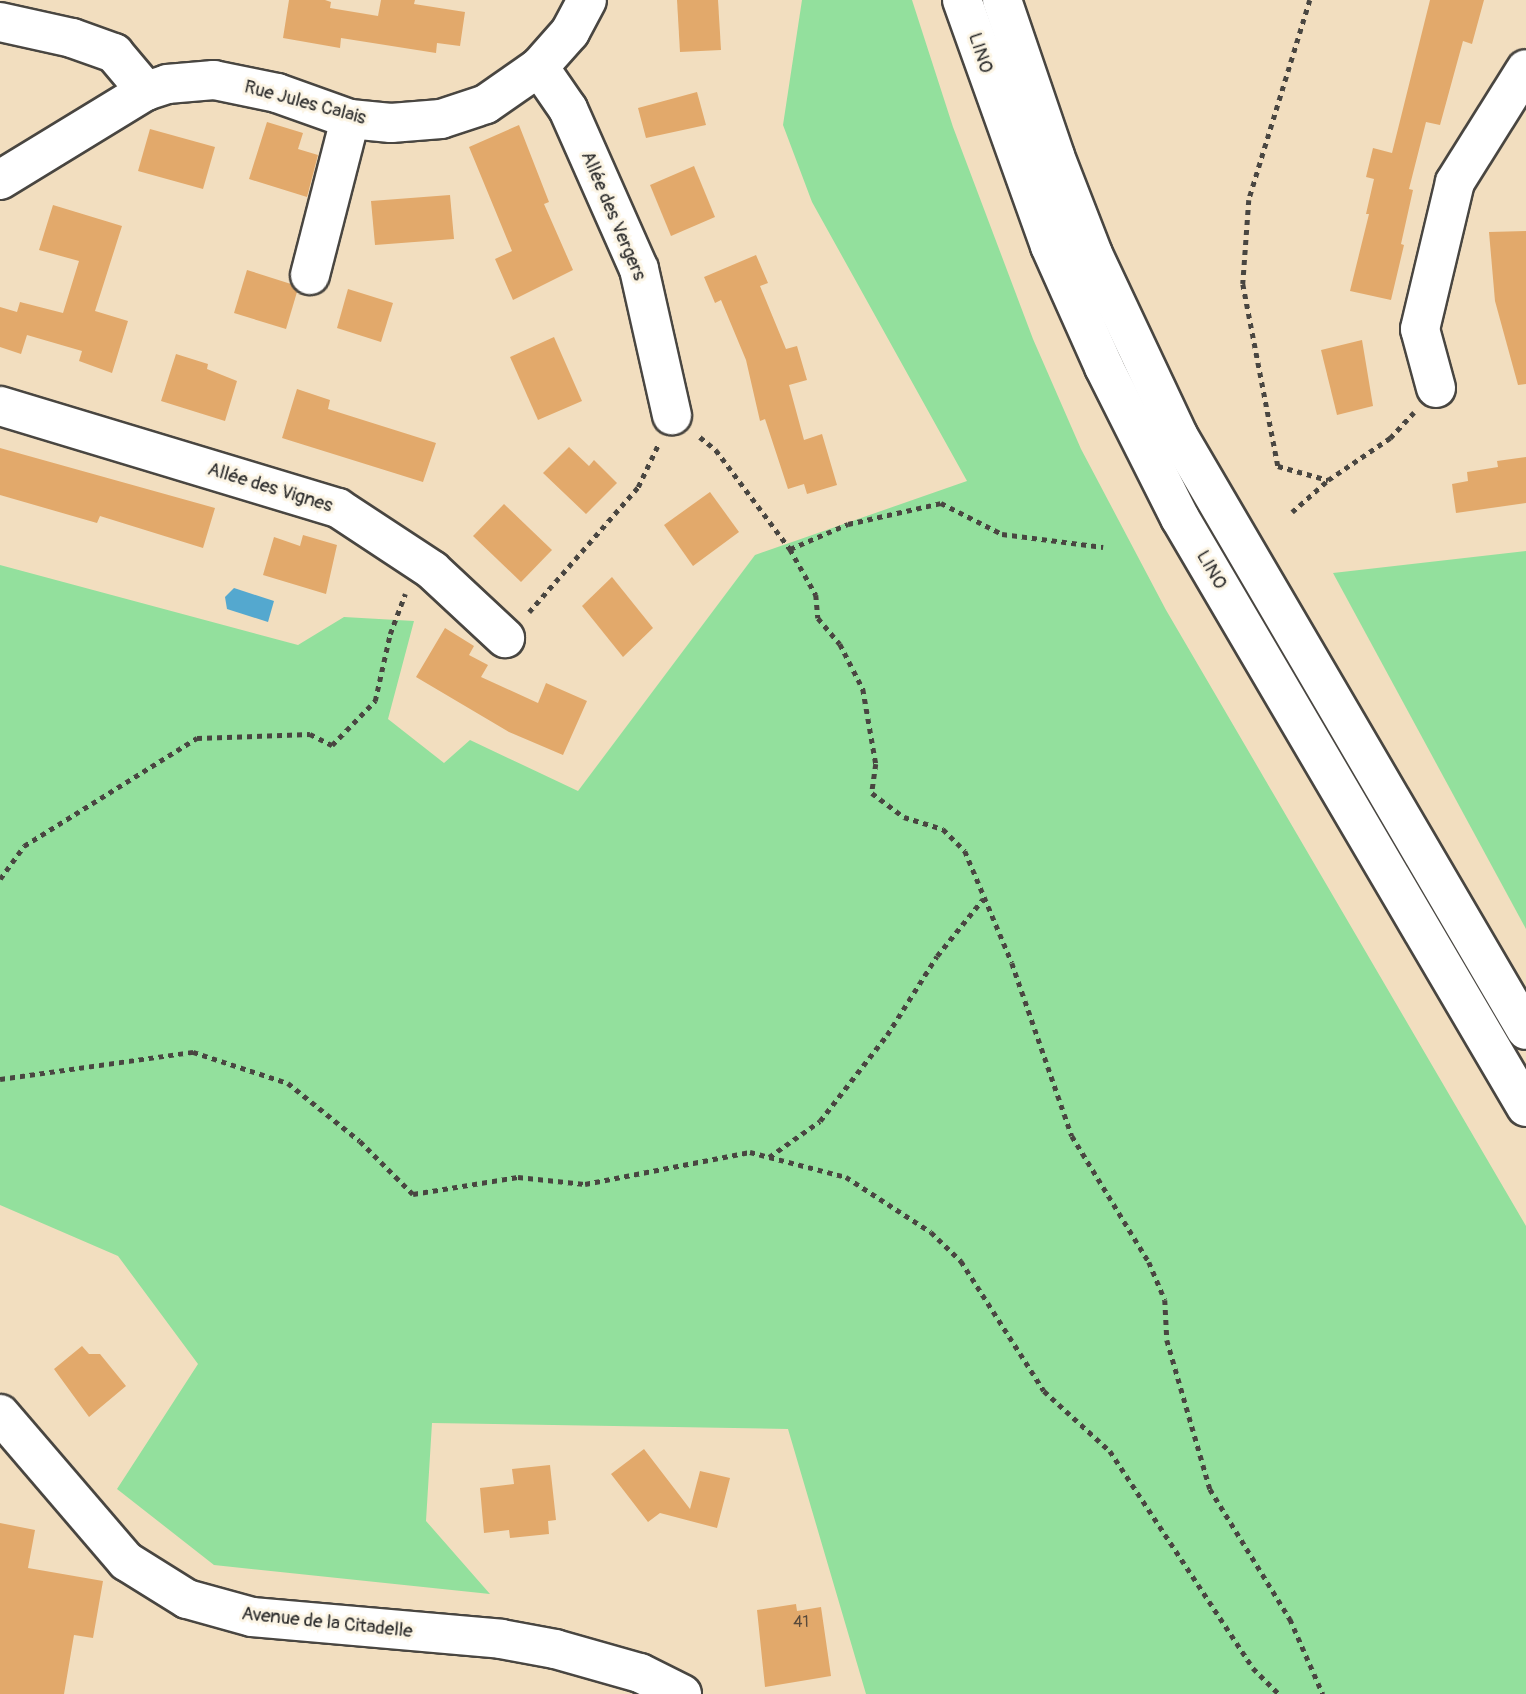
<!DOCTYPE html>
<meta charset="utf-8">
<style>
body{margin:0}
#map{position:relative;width:1526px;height:1694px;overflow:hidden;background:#f2debf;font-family:Pangolin,sans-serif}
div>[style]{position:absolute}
.green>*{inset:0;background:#93e09d}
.water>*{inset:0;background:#54a8cf}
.building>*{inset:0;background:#e2a96b}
.path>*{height:4.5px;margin-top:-2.25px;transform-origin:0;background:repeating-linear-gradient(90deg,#494641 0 5px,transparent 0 10px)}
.roads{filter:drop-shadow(2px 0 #494641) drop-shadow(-2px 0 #494641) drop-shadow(0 2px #494641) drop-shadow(0 -2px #494641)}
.minor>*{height:38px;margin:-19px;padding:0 19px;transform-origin:19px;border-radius:19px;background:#fff}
.highway>*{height:38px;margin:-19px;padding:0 19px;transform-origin:19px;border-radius:19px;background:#fff}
span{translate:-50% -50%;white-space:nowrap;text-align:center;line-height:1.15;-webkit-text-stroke:6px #fcf5e5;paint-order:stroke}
.number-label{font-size:16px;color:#594a3b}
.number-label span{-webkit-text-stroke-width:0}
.street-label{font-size:19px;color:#2b2b2b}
</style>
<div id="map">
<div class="green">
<i style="clip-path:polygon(802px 0,912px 0,953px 127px,1033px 339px,1081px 449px,1166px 610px,1526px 1226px,1526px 1694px,866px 1694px,788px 1429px,432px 1423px,426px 1521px,490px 1594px,214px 1565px,117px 1489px,198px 1364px,118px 1256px,0 1205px,0 565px,298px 645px,344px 617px,414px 621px,388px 719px,444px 763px,470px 740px,578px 791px,755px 555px,967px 481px,812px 202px,783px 125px)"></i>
<i style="clip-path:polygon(1526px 551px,1526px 929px,1333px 573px)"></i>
</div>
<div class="water">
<i style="clip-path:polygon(234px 588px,274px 601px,268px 622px,227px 609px,225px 597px)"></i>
</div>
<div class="building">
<i style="clip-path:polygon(289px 0,325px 0,331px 2px,330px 8px,378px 16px,381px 0,415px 0,414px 4px,465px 12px,460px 46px,437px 43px,436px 53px,341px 38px,340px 48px,283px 38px)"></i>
<i style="clip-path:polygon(677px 0,718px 0,721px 50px,680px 52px)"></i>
<i style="clip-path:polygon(1430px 0,1484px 0,1472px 44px,1463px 41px,1440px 125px,1426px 122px,1409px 189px,1413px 190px,1401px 244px,1404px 245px,1391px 300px,1350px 291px,1369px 214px,1366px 214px,1374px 179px,1366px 177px,1373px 148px,1392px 153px)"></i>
<i style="clip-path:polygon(697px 92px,706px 125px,646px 138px,638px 108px)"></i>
<i style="clip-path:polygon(267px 122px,303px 133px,298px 149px,318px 155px,307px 197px,249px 179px)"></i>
<i style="clip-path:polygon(519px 125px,549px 202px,544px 204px,573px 270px,513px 300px,495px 259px,512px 251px,469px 147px)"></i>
<i style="clip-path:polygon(150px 129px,215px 147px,203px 189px,138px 171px)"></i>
<i style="clip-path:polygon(694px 166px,715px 217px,671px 236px,650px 185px)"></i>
<i style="clip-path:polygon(450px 195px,454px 239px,375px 245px,371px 201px)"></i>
<i style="clip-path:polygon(53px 205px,122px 226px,95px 311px,128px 321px,112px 373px,79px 361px,82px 351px,27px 335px,21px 354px,0 347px,0 307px,17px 312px,20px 302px,63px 313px,79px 261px,39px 250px)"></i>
<i style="clip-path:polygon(1526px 231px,1526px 384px,1518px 385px,1495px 301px,1489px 232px)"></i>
<i style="clip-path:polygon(756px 255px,768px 283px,760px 286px,786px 349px,797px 346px,807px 380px,789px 385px,804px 440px,822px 434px,837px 485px,807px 494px,804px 484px,788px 489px,765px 419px,760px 421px,746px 360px,721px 300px,715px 303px,704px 277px)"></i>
<i style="clip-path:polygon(247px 270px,291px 284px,297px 292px,286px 329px,234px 313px)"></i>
<i style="clip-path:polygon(348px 289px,393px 303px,381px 342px,337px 328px)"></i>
<i style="clip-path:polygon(554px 337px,582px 401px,538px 420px,510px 357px)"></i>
<i style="clip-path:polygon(1362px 340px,1373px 406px,1337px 415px,1321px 350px)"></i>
<i style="clip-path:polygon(176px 354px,208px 364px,207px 369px,237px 381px,225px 421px,161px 401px)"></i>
<i style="clip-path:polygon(297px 389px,330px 400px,328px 409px,436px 443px,423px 482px,282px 438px)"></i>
<i style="clip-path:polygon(569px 447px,589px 466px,594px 460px,617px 483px,586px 514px,543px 473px)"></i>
<i style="clip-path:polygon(0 448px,215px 508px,203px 548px,100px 516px,97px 523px,0 495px)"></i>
<i style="clip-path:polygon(1526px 457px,1526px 503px,1456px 513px,1452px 484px,1468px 481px,1467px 472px,1498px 467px,1497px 461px)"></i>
<i style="clip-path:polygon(710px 492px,739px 532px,693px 566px,664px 525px)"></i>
<i style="clip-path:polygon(504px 504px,552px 550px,521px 582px,473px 536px)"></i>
<i style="clip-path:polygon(303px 535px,337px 545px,326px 594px,263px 575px,274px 537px,300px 546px)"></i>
<i style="clip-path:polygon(612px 577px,653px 628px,623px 657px,582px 606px)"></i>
<i style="clip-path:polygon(445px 628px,474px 646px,469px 655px,488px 665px,481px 677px,538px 703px,546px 683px,587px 701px,563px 755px,509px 732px,416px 677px)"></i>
<i style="clip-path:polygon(82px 1346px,89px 1354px,100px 1354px,126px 1386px,89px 1417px,54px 1369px)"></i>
<i style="clip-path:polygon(644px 1449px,690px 1509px,700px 1471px,730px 1478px,717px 1528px,660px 1513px,648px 1522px,611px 1474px)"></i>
<i style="clip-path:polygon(550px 1465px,556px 1520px,548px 1521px,549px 1534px,510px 1538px,509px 1530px,484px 1533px,480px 1488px,514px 1484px,512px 1469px)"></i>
<i style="clip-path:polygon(0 1523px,35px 1530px,28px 1568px,103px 1581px,93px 1638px,74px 1635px,64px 1694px,0 1694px)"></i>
<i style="clip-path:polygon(796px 1604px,797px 1611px,821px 1607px,831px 1676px,765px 1687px,757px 1610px)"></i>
</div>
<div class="path">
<i style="left:1310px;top:0;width:209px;rotate:107deg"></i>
<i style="left:1249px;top:200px;width:84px;rotate:94.1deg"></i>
<i style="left:1243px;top:284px;width:185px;rotate:79.1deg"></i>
<i style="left:1278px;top:466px;width:52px;rotate:15.6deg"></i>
<i style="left:700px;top:437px;width:21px;rotate:39deg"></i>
<i style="left:716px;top:450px;width:124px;rotate:53.2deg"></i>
<i style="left:790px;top:549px;width:63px;rotate:-23.3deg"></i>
<i style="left:848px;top:524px;width:95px;rotate:-12.7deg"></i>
<i style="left:941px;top:503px;width:68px;rotate:26.9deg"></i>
<i style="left:1002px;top:534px;width:102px;rotate:7.3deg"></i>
<i style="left:1292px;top:512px;width:48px;rotate:-41.6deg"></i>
<i style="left:1328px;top:480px;width:75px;rotate:-34.1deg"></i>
<i style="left:1390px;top:438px;width:35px;rotate:-47deg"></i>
<i style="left:790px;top:549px;width:53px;rotate:60.5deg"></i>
<i style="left:816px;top:595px;width:23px;rotate:85deg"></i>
<i style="left:818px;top:618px;width:34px;rotate:50deg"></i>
<i style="left:840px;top:644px;width:51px;rotate:62.9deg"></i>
<i style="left:863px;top:689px;width:76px;rotate:80.2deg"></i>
<i style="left:876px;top:764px;width:29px;rotate:98deg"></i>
<i style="left:872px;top:793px;width:40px;rotate:37deg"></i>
<i style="left:904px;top:817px;width:41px;rotate:17.1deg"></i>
<i style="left:943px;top:829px;width:31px;rotate:45deg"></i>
<i style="left:965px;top:851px;width:121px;rotate:67.2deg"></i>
<i style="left:1012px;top:963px;width:183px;rotate:70.9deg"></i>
<i style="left:1072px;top:1136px;width:148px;rotate:58.6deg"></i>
<i style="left:1149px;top:1262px;width:41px;rotate:67.2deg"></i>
<i style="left:1165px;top:1300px;width:40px;rotate:87.1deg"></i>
<i style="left:1167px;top:1340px;width:155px;rotate:73.9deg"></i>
<i style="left:1210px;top:1489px;width:153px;rotate:58.4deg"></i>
<i style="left:1290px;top:1619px;width:82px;rotate:66.3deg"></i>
<i style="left:529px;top:612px;width:166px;rotate:-48.9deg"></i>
<i style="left:638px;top:487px;width:47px;rotate:-64.5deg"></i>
<i style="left:0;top:879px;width:41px;rotate:-54deg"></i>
<i style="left:24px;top:846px;width:204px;rotate:-32deg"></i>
<i style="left:197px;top:738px;width:113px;rotate:-2deg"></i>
<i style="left:310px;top:734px;width:25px;rotate:27deg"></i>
<i style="left:332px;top:745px;width:62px;rotate:-45.7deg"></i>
<i style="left:375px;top:701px;width:69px;rotate:-77.4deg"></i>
<i style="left:390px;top:634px;width:43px;rotate:-69.4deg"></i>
<i style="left:0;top:1079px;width:195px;rotate:-8deg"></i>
<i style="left:193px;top:1052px;width:100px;rotate:18.1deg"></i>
<i style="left:288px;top:1083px;width:92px;rotate:38.9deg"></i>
<i style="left:360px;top:1141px;width:75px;rotate:45deg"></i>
<i style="left:413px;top:1194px;width:106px;rotate:-9.2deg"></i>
<i style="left:518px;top:1177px;width:67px;rotate:6deg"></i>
<i style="left:585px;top:1184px;width:168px;rotate:-11deg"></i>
<i style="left:750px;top:1152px;width:99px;rotate:14.6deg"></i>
<i style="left:846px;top:1177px;width:101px;rotate:32.9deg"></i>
<i style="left:931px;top:1232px;width:42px;rotate:44deg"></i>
<i style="left:961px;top:1261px;width:154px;rotate:57.4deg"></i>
<i style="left:1044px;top:1391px;width:89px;rotate:42.3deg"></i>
<i style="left:1110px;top:1451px;width:260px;rotate:56.6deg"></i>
<i style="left:1253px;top:1668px;width:37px;rotate:45deg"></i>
<i style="left:769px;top:1157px;width:62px;rotate:-35.2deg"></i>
<i style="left:820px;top:1121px;width:109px;rotate:-52.1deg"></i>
<i style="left:887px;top:1035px;width:93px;rotate:-57.7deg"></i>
<i style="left:937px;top:956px;width:73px;rotate:-51.1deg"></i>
</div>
<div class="roads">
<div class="minor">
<i style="left:0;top:22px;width:74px;rotate:12.5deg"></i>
<i style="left:72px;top:38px;width:45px;rotate:19.7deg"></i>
<i style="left:114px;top:53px;width:50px;rotate:49.9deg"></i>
<i style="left:539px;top:67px;width:51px;rotate:55.4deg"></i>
<i style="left:568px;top:109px;width:175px;rotate:66.1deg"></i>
<i style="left:639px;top:269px;width:150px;rotate:77.3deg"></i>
<i style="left:0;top:180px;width:171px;rotate:-31.4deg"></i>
<i style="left:146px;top:91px;width:22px;rotate:-18deg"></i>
<i style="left:167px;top:84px;width:47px;rotate:-4.9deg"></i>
<i style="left:214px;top:80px;width:64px;rotate:11.7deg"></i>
<i style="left:277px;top:93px;width:77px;rotate:19.6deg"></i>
<i style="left:350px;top:119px;width:41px;rotate:5.6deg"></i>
<i style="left:391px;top:123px;width:50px;rotate:-4.6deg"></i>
<i style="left:441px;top:119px;width:47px;rotate:-18.4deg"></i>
<i style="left:486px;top:104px;width:65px;rotate:-34.9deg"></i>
<i style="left:539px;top:67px;width:47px;rotate:-48.5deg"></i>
<i style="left:570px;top:32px;width:36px;rotate:-62deg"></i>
<i style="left:310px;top:275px;width:161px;rotate:-75.6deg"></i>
<i style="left:1436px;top:388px;width:61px;rotate:-105.2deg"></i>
<i style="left:1420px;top:329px;width:151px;rotate:-76.6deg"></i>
<i style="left:1455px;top:182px;width:133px;rotate:-57.9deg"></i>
<i style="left:0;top:406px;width:353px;rotate:16.8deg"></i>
<i style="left:338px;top:508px;width:113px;rotate:33.4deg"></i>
<i style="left:432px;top:570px;width:100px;rotate:43deg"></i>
<i style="left:0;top:1414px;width:194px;rotate:49.4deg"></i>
<i style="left:126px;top:1561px;width:72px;rotate:31.9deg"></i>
<i style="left:187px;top:1599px;width:67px;rotate:15.5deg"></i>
<i style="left:252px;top:1617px;width:250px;rotate:5deg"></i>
<i style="left:501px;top:1639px;width:55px;rotate:10.5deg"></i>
<i style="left:555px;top:1649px;width:88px;rotate:15.8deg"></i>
<i style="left:640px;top:1673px;width:47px;rotate:26.6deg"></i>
</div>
<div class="highway">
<i style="left:962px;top:0;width:261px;rotate:70.3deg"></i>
<i style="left:1050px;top:246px;width:133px;rotate:65.9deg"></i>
<i style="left:1104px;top:367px;width:169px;rotate:63.3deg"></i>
<i style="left:1180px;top:518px;width:683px;rotate:59.57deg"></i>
<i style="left:1002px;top:0;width:165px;rotate:71.2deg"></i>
<i style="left:1055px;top:156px;width:105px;rotate:68.8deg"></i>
<i style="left:1093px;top:254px;width:200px;rotate:64.8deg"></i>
<i style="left:1178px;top:435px;width:689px;rotate:59.68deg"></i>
</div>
</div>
<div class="number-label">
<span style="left:801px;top:1622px">41</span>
</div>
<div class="street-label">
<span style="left:980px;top:53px;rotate:72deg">LINO</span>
<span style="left:305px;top:103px;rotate:15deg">Rue Jules Calais</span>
<span style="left:613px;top:216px;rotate:67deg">Allée des Vergers</span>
<span style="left:270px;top:488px;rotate:17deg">Allée des Vignes</span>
<span style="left:1211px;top:570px;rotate:60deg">LINO</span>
<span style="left:327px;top:1623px;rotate:6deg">Avenue de la Citadelle</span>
</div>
</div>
